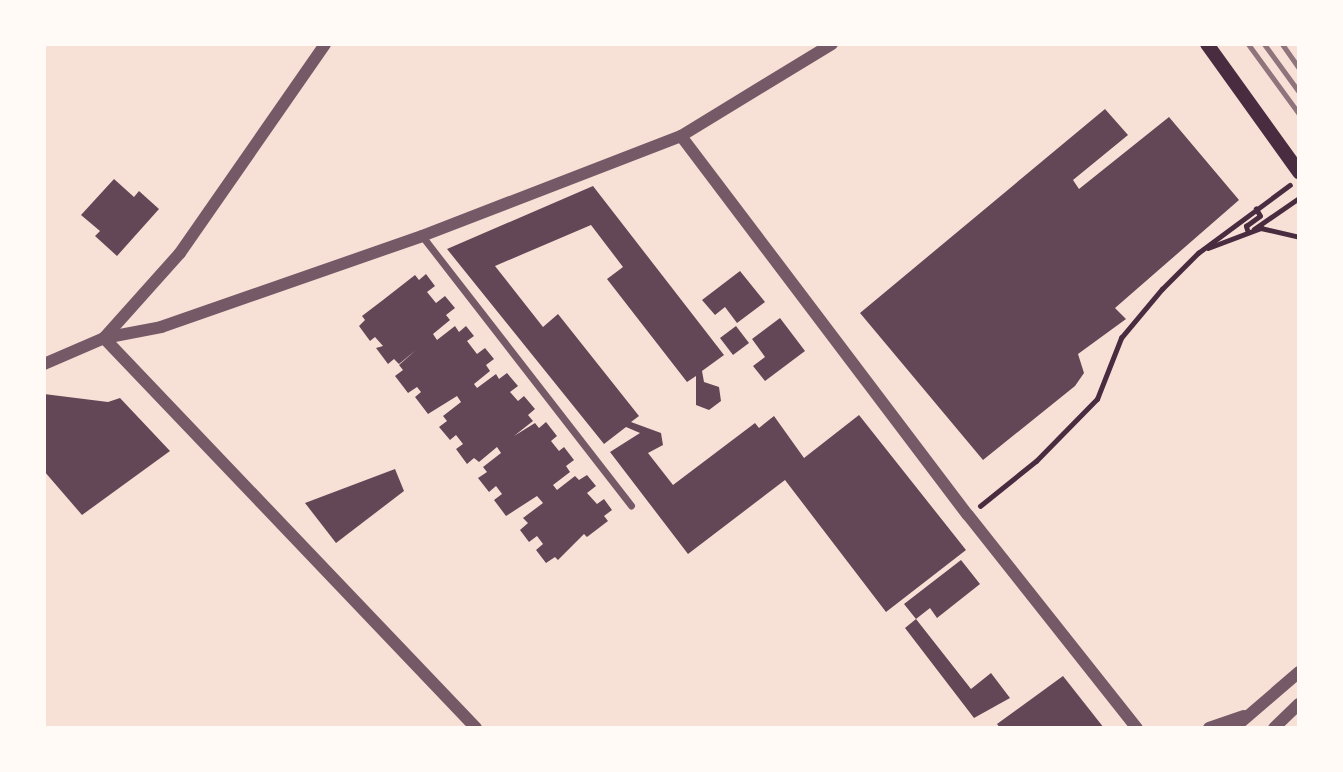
<!DOCTYPE html>
<style>
body{margin:0}
#map{position:relative;width:1343px;height:772px;overflow:hidden;background:#f7e1d7;font-family:"Roboto Condensed",sans-serif}
div>[style]{position:absolute}
.building>*{inset:0;background:#644757}
.path>*{height:4.5px;margin:-2.25px;padding:0 2.25px;transform-origin:2.25px;border-radius:2.25px;background:#4a2c40}
.minor>*{height:7px;margin:-3.5px;padding:0 3.5px;transform-origin:3.5px;border-radius:3.5px;background:#755966}
.tertiary>*{height:12px;margin:-6px;padding:0 6px;transform-origin:6px;border-radius:6px;background:#755966}
.secondary>*{height:14px;margin:-7px;padding:0 7px;transform-origin:7px;border-radius:7px;background:#4a2c40}
.rail>*{height:5px;margin:-2.5px;padding:0 2.5px;transform-origin:2.5px;border-radius:2.5px;background:#8f747c}
span{translate:-50% -50%;white-space:nowrap;text-align:center;line-height:1.15;-webkit-text-stroke:6px #fffaf5;paint-order:stroke}
.frame{position:absolute;inset:0;border:46px solid #fffaf5;pointer-events:none}
</style>
<div id="map">
<div class="building">
<i style="clip-path:polygon(1105px 109px,1128px 135px,1073px 180px,1079px 189px,1169px 117px,1239px 200px,1115px 308px,1126px 319px,1078px 354px,1084px 373px,1075px 386px,983px 460px,860px 313px)"></i>
<i style="clip-path:polygon(114px 179px,134px 197px,139px 191px,159px 209px,117px 256px,95px 236px,100px 231px,81px 215px)"></i>
<i style="clip-path:polygon(593px 186px,724px 355px,702px 371px,704px 382px,719px 387px,721px 401px,709px 410px,696px 405px,696px 376px,687px 382px,607px 279px,623px 267px,591px 225px,495px 266px,543px 327px,558px 314px,639px 416px,631px 422px,661px 433px,663px 445px,648px 453px,673px 485px,755px 423px,759px 428px,774px 416px,804px 458px,859px 415px,966px 550px,886px 612px,785px 480px,688px 554px,610px 452px,640px 433px,626px 427px,604px 444px,447px 249px)"></i>
<i style="clip-path:polygon(740px 271px,765px 302px,737px 323px,725px 307px,715px 315px,702px 300px)"></i>
<i style="clip-path:polygon(426px 274px,435px 286px,427px 292px,436px 303px,445px 296px,455px 308px,446px 315px,450px 320px,433px 334px,437px 340px,455px 326px,459px 332px,466px 326px,474px 336px,467px 341px,477px 354px,485px 348px,494px 359px,486px 365px,490px 371px,474px 384px,477px 388px,496px 374px,499px 379px,507px 373px,518px 386px,510px 392px,518px 401px,524px 396px,535px 409px,528px 415px,533px 421px,514px 436px,535px 423px,539px 428px,546px 422px,557px 436px,551px 441px,559px 451px,564px 447px,574px 460px,566px 466px,570px 472px,553px 485px,557px 490px,575px 476px,579px 480px,587px 475px,596px 486px,587px 493px,597px 504px,604px 499px,612px 510px,604px 516px,608px 521px,587px 537px,584px 534px,558px 560px,555px 557px,546px 563px,536px 550px,543px 544px,537px 536px,529px 542px,520px 530px,528px 523px,523px 518px,543px 503px,537px 496px,506px 516px,494px 500px,502px 494px,496px 486px,489px 492px,478px 478px,487px 472px,483px 467px,501px 453px,497px 447px,479px 462px,474px 458px,467px 464px,456px 449px,463px 444px,456px 435px,450px 440px,439px 427px,447px 421px,443px 416px,461px 402px,457px 396px,428px 414px,415px 397px,421px 392px,417px 387px,408px 393px,395px 376px,403px 370px,399px 365px,416px 350px,399px 364px,394px 359px,388px 364px,376px 348px,383px 346px,375px 337px,370px 341px,359px 326px,365px 320px,362px 316px,383px 300px,415px 275px,419px 280px)"></i>
<i style="clip-path:polygon(780px 318px,805px 351px,765px 381px,753px 366px,765px 357px,752px 339px)"></i>
<i style="clip-path:polygon(736px 326px,749px 343px,733px 355px,720px 338px)"></i>
<i style="clip-path:polygon(44px 394px,108px 402px,120px 398px,170px 451px,82px 515px,44px 471px)"></i>
<i style="clip-path:polygon(395px 469px,404px 491px,336px 543px,305px 503px)"></i>
<i style="clip-path:polygon(961px 560px,980px 584px,937px 618px,930px 608px,916px 619px,904px 604px)"></i>
<i style="clip-path:polygon(916px 619px,971px 689px,991px 673px,1010px 698px,974px 718px,905px 628px)"></i>
<i style="clip-path:polygon(1063px 676px,1104px 728px,1000px 728px,997px 724px)"></i>
</div>
<div class="path">
<i style="left:1254px;top:229px;width:55px;rotate:-34.6deg"></i>
<i style="left:1247px;top:230px;width:4px;rotate:-104deg"></i>
<i style="left:1246px;top:226px;width:17px;rotate:-36deg"></i>
<i style="left:1260px;top:216px;width:8px;rotate:-120deg"></i>
<i style="left:1208px;top:248px;width:57px;rotate:-20.7deg"></i>
<i style="left:1261px;top:228px;width:39px;rotate:13deg"></i>
<i style="left:980px;top:506px;width:72px;rotate:-38.8deg"></i>
<i style="left:1036px;top:461px;width:87px;rotate:-45.5deg"></i>
<i style="left:1097px;top:399px;width:66px;rotate:-68.5deg"></i>
<i style="left:1121px;top:338px;width:64px;rotate:-50.1deg"></i>
<i style="left:1162px;top:289px;width:51px;rotate:-45deg"></i>
<i style="left:1198px;top:253px;width:114px;rotate:-36.5deg"></i>
</div>
<div class="minor">
<i style="left:422px;top:236px;width:341px;rotate:52.2deg"></i>
</div>
<div class="tertiary">
<i style="left:681px;top:136px;width:475px;rotate:52.9deg"></i>
<i style="left:968px;top:515px;width:272px;rotate:51.6deg"></i>
<i style="left:104px;top:338px;width:539px;rotate:46.35deg"></i>
<i style="left:104px;top:338px;width:114px;rotate:-48.2deg"></i>
<i style="left:180px;top:253px;width:254px;rotate:-55.2deg"></i>
<i style="left:44px;top:364px;width:65px;rotate:-23.4deg"></i>
<i style="left:104px;top:338px;width:58px;rotate:-10.9deg"></i>
<i style="left:161px;top:327px;width:276px;rotate:-19.2deg"></i>
<i style="left:422px;top:236px;width:278px;rotate:-21.1deg"></i>
<i style="left:681px;top:136px;width:177px;rotate:-31.4deg"></i>
<i style="left:1209px;top:728px;width:37px;rotate:-19deg"></i>
<i style="left:1234px;top:728px;width:86px;rotate:-40.7deg"></i>
<i style="left:1274px;top:728px;width:35px;rotate:-44deg"></i>
</div>
<div class="secondary">
<i style="left:1207px;top:44px;width:158px;rotate:54.3deg"></i>
</div>
<div class="rail">
<i style="left:1248px;top:44px;width:87px;rotate:53.9deg"></i>
<i style="left:1264px;top:44px;width:59px;rotate:53.9deg"></i>
<i style="left:1282px;top:44px;width:29px;rotate:55deg"></i>
</div>
<div class="frame"></div>
</div>
